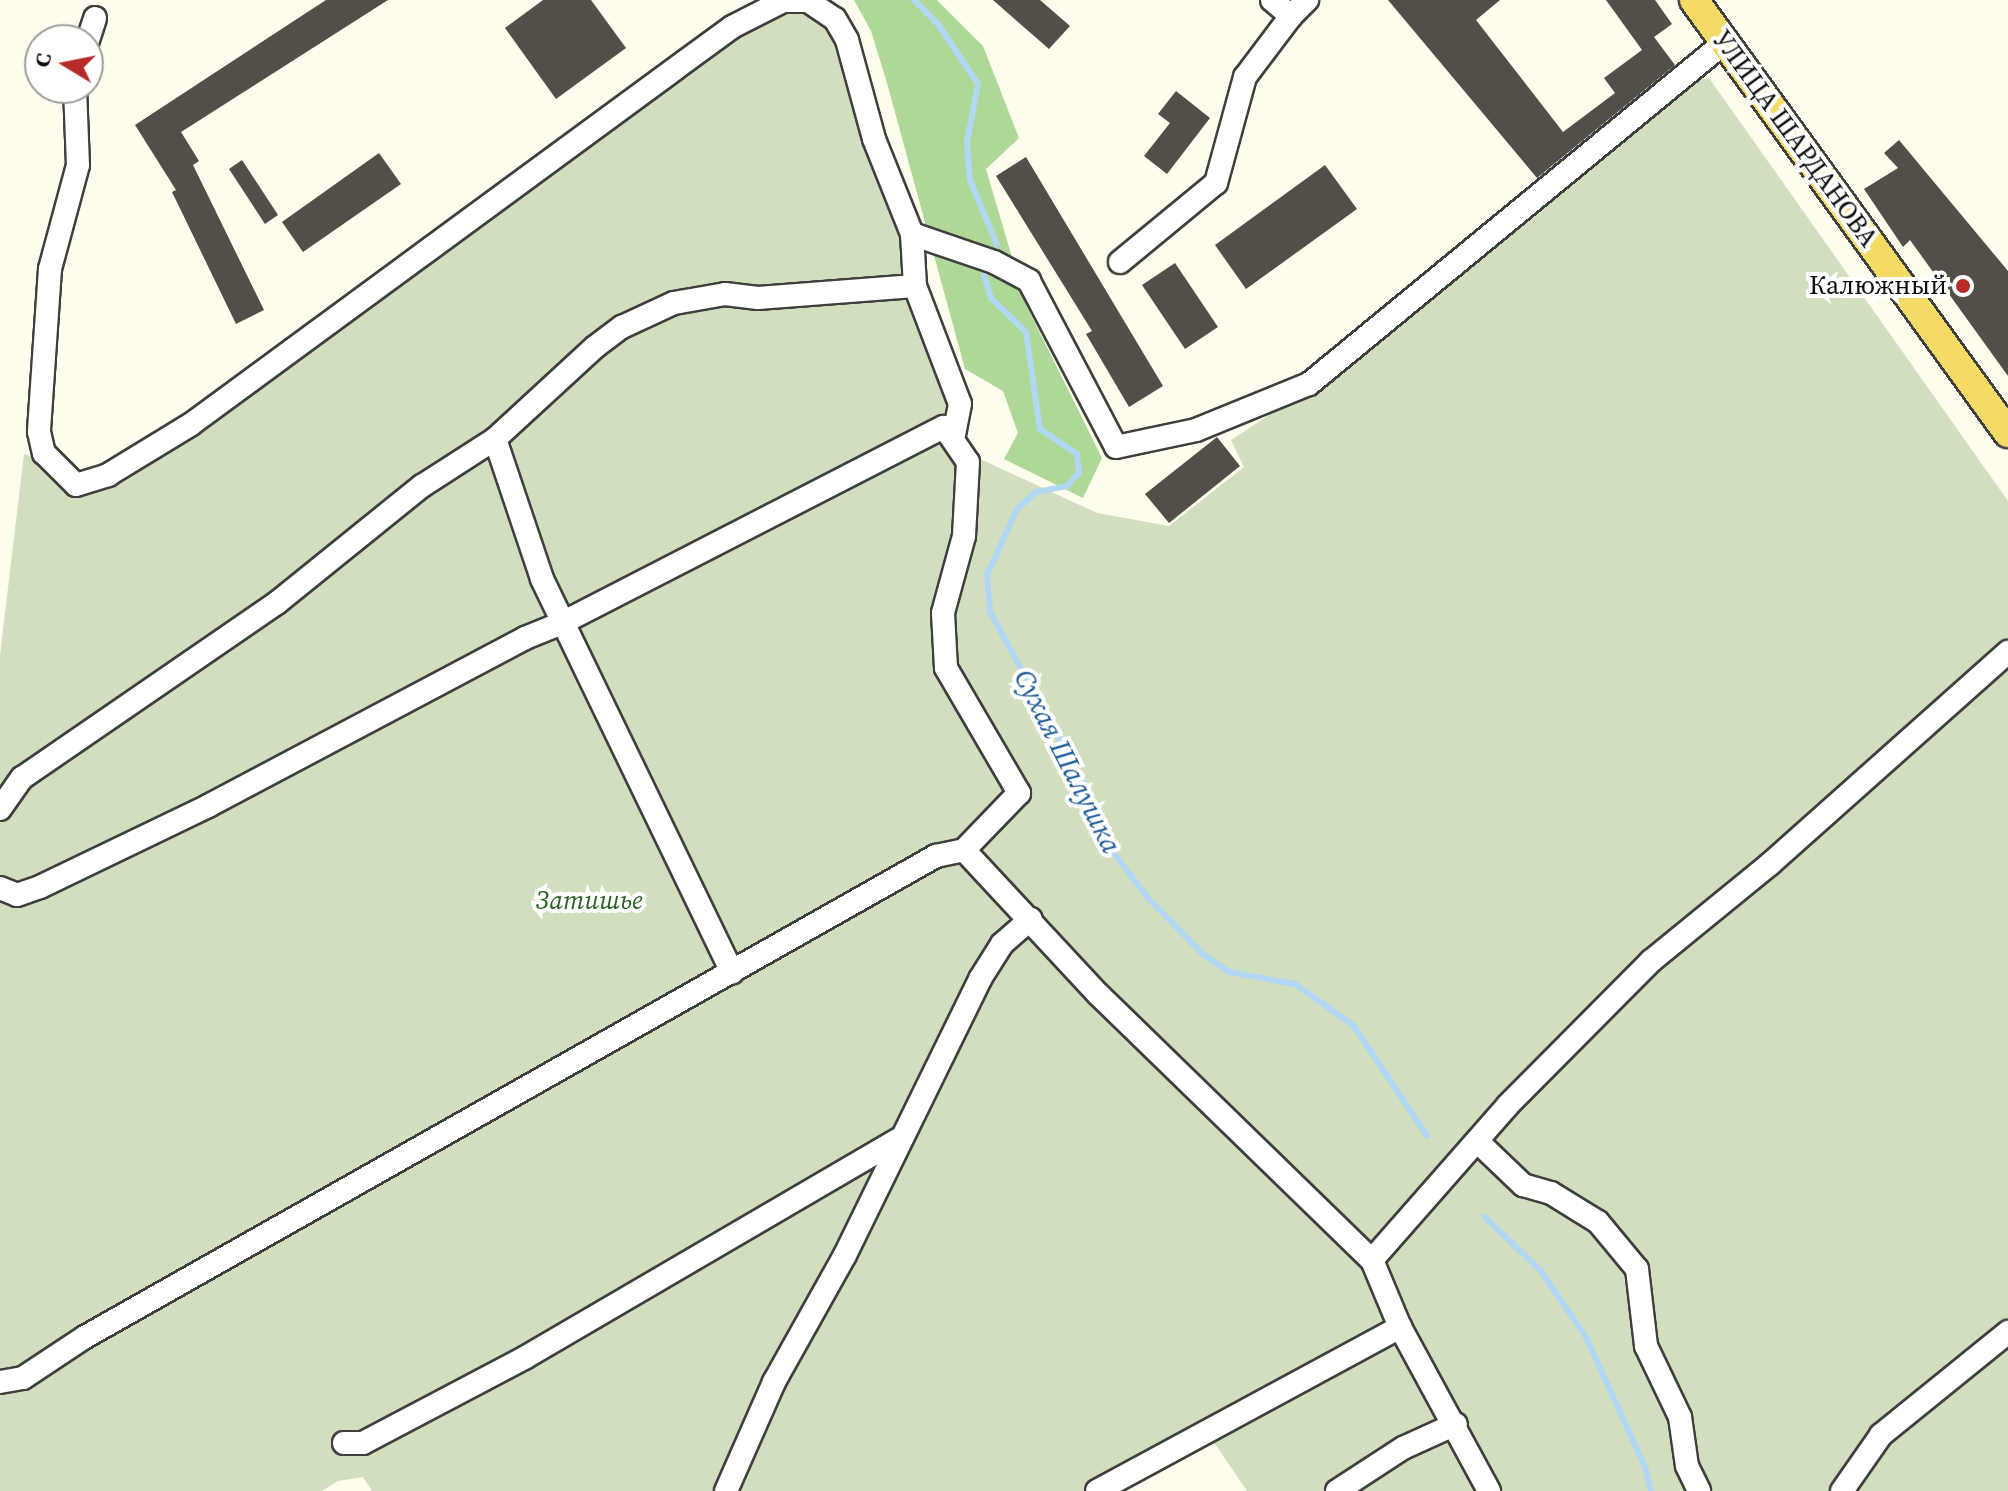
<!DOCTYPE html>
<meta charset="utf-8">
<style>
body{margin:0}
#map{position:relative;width:2008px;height:1491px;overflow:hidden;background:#fefcec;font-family:"Source Serif 4",serif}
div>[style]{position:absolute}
.forest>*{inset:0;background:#afd797}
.cemetery>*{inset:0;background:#d2dfbe}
.stream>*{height:6px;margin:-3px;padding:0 3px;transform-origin:3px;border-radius:3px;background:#b2d7f4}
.building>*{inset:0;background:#544e49}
.roads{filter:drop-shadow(2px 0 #3f3f3f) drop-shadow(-2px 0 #3f3f3f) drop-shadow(0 2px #3f3f3f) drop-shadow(0 -2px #3f3f3f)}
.minor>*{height:22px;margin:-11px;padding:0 11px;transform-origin:11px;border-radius:11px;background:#fff}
.major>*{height:28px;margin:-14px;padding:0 14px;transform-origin:14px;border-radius:14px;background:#f4db66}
.dots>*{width:22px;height:22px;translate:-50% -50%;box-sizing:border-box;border:4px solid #fff;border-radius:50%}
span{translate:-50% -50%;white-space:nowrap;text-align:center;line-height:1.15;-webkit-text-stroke:8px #fff;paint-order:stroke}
.street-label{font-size:26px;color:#0c0c0c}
.poi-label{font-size:26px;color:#0c0c0c}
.right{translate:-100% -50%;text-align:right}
.park-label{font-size:26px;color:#28611f;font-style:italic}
.water-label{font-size:28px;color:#1a5999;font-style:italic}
.north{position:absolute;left:24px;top:24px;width:80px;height:80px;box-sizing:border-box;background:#fff;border:2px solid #9e9e9e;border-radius:50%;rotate:280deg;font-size:22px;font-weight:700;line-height:32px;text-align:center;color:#0c0c0c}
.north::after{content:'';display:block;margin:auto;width:28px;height:36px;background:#b72c29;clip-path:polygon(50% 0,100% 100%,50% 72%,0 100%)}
</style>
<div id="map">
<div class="forest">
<i style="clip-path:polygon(854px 0,937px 0,983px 46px,1019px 138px,986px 169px,1026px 305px,1102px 458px,1083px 498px,1004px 459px,1018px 433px,1003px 391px,965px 369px,887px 83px,871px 31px)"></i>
</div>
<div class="cemetery">
<i style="clip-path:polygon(775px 1px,843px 24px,958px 428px,980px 459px,1097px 513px,1169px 526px,1244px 467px,1231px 440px,1316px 384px,1693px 80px,1709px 78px,2008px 501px,2008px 1491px,1247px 1491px,1203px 1426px,1094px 1491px,372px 1491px,363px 1477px,338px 1481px,322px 1491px,0 1491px,0 655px,24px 454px,48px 462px,59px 482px,102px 473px,238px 386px)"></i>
</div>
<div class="stream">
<i style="left:914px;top:0;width:34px;rotate:45deg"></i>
<i style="left:938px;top:24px;width:72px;rotate:56.3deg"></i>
<i style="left:978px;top:84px;width:58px;rotate:100.9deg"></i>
<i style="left:967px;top:141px;width:39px;rotate:86deg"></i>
<i style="left:970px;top:180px;width:70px;rotate:67.4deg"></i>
<i style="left:984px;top:275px;width:24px;rotate:73deg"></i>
<i style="left:991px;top:298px;width:49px;rotate:44.2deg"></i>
<i style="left:1026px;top:332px;width:98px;rotate:81.8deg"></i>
<i style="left:1040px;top:429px;width:45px;rotate:34deg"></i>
<i style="left:1077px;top:454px;width:19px;rotate:84deg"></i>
<i style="left:1079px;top:473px;width:18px;rotate:133deg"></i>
<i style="left:1067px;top:486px;width:32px;rotate:169deg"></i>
<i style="left:1036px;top:492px;width:25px;rotate:138deg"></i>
<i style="left:1017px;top:509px;width:72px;rotate:114.4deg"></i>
<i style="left:987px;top:575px;width:37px;rotate:85deg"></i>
<i style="left:990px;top:612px;width:210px;rotate:61.2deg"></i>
<i style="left:1091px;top:796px;width:40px;rotate:77deg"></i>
<i style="left:1100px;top:835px;width:79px;rotate:52.7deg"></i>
<i style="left:1148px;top:898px;width:80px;rotate:45.5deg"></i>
<i style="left:1204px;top:955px;width:30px;rotate:34deg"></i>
<i style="left:1229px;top:972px;width:67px;rotate:10.3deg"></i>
<i style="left:1295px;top:984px;width:72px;rotate:35.4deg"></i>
<i style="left:1354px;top:1026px;width:132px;rotate:56.4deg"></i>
<i style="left:1485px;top:1217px;width:78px;rotate:44deg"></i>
<i style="left:1541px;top:1271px;width:80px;rotate:55.7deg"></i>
<i style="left:1586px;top:1337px;width:143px;rotate:65.6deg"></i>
<i style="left:1645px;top:1467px;width:25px;rotate:76deg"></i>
</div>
<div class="building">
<i style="clip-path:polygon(326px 0,388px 0,181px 132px,199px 161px,193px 165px,264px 310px,236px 324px,172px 192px,176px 190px,135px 125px)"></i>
<i style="clip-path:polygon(543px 0,591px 0,626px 48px,556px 99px,505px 28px)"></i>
<i style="clip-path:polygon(993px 0,1040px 0,1070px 26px,1049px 49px)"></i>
<i style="clip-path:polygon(1388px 0,1500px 0,1476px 20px,1563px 132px,1615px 93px,1604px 78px,1642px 50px,1606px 0,1655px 0,1672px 24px,1654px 37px,1675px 65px,1537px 178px)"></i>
<i style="clip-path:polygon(1176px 91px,1210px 118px,1167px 174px,1144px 156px,1170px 123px,1158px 114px)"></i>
<i style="clip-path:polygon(1899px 140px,2008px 271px,2008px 376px,1910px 240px,1903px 247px,1864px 189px,1898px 168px,1884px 153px)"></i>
<i style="clip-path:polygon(379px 153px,401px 184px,303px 252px,282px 222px)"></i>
<i style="clip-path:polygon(1026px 157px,1163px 386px,1129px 407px,1086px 334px,1092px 331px,996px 176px)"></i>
<i style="clip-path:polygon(242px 160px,278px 215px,265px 224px,229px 169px)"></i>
<i style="clip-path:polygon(1325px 165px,1357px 209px,1246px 289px,1215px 245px)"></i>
<i style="clip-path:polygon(1175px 263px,1218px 327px,1185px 349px,1142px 285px)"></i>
<i style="clip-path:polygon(1217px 437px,1240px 466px,1169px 523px,1145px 494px)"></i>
</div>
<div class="roads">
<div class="minor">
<i style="left:1272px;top:0;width:25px;rotate:40deg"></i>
<i style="left:1291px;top:16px;width:23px;rotate:-45deg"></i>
<i style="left:88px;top:40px;width:23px;rotate:-72deg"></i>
<i style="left:75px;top:88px;width:77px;rotate:87.8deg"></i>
<i style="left:78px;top:165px;width:108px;rotate:105.1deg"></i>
<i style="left:50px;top:269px;width:163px;rotate:93.9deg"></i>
<i style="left:39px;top:432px;width:22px;rotate:77deg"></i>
<i style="left:44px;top:453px;width:45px;rotate:45deg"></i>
<i style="left:76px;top:485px;width:34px;rotate:-17deg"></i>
<i style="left:108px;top:475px;width:96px;rotate:-31.4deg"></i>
<i style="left:190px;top:425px;width:672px;rotate:-36.29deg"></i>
<i style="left:732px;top:27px;width:57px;rotate:-27deg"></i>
<i style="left:783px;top:1px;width:25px"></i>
<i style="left:808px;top:1px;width:32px;rotate:34deg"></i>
<i style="left:835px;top:19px;width:24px;rotate:60deg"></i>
<i style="left:847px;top:40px;width:103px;rotate:74.7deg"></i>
<i style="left:874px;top:139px;width:102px;rotate:68.2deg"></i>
<i style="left:912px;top:234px;width:87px;rotate:18.9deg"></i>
<i style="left:994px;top:262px;width:40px;rotate:28deg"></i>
<i style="left:1029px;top:281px;width:187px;rotate:62.3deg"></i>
<i style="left:1116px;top:447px;width:82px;rotate:-12deg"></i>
<i style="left:1196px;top:430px;width:122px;rotate:-22.2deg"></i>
<i style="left:1309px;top:384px;width:539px;rotate:-39.42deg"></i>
<i style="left:1120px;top:262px;width:124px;rotate:-39.5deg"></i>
<i style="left:1216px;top:183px;width:110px;rotate:-74.7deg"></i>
<i style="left:1245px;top:77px;width:76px;rotate:-53deg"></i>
<i style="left:915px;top:286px;width:126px;rotate:69.1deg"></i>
<i style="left:960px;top:404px;width:32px;rotate:101deg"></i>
<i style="left:495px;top:439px;width:136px;rotate:-42.6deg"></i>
<i style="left:595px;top:347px;width:34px;rotate:-37deg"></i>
<i style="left:622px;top:327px;width:57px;rotate:-24.8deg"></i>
<i style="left:674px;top:303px;width:52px;rotate:-10deg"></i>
<i style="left:725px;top:294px;width:33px;rotate:7deg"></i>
<i style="left:758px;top:298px;width:157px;rotate:-4.4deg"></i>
<i style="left:915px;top:286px;width:52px;rotate:-93.3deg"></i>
<i style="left:0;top:809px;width:38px;rotate:-55deg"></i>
<i style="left:22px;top:778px;width:311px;rotate:-34.5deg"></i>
<i style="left:278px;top:602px;width:185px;rotate:-38.9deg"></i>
<i style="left:422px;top:486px;width:87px;rotate:-32.8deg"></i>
<i style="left:495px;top:439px;width:148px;rotate:71.4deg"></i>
<i style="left:542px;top:579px;width:437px;rotate:64.2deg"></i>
<i style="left:0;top:888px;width:18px;rotate:22deg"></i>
<i style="left:17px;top:895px;width:24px;rotate:-19deg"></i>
<i style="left:40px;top:887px;width:187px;rotate:-25.7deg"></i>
<i style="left:208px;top:806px;width:359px;rotate:-27.9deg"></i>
<i style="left:525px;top:638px;width:40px;rotate:-22deg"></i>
<i style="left:562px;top:623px;width:429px;rotate:-27.2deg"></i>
<i style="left:944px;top:427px;width:42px;rotate:55.6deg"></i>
<i style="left:968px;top:462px;width:74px;rotate:93.1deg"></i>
<i style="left:964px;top:536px;width:80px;rotate:105.3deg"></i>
<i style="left:943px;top:613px;width:55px;rotate:86.9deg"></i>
<i style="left:946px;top:668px;width:145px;rotate:59.7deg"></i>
<i style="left:1019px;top:793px;width:79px;rotate:134deg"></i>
<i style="left:1477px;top:1141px;width:64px;rotate:43.7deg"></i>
<i style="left:1523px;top:1185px;width:29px;rotate:16deg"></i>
<i style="left:1551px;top:1193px;width:55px;rotate:31.7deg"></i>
<i style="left:1598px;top:1222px;width:61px;rotate:50.3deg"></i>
<i style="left:1637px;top:1269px;width:78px;rotate:83.3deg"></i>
<i style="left:1646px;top:1346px;width:79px;rotate:64.4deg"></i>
<i style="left:1680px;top:1417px;width:49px;rotate:81.9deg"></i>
<i style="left:1687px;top:1466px;width:28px;rotate:64deg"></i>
<i style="left:1400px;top:1327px;width:187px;rotate:61.5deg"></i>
<i style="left:0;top:1382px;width:23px;rotate:-10deg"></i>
<i style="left:23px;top:1378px;width:74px;rotate:-33.5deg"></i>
<i style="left:85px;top:1337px;width:978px;rotate:-29.48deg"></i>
<i style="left:936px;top:856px;width:29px;rotate:-12deg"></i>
<i style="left:964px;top:850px;width:197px;rotate:47.1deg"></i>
<i style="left:1098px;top:994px;width:382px;rotate:44.2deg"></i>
<i style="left:1372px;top:1260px;width:206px;rotate:-48.7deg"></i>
<i style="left:1508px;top:1105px;width:203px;rotate:-45.2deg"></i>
<i style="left:1651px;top:961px;width:154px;rotate:-39.2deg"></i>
<i style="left:1770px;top:864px;width:319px;rotate:-41.7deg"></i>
<i style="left:344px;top:1443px;width:19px"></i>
<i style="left:363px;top:1443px;width:184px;rotate:-27.8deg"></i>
<i style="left:526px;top:1357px;width:431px;rotate:-30.3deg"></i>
<i style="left:726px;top:1491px;width:119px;rotate:-66.2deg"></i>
<i style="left:774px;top:1382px;width:145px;rotate:-60.8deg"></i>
<i style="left:845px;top:1255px;width:307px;rotate:-63.9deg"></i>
<i style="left:980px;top:979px;width:41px;rotate:-57.8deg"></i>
<i style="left:1002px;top:944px;width:38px;rotate:-41deg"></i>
<i style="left:1097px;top:1491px;width:345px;rotate:-28.4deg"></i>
<i style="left:1400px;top:1327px;width:73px;rotate:-112.7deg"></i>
<i style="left:1337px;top:1491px;width:79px;rotate:-33.1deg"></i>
<i style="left:1403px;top:1448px;width:58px;rotate:-24.4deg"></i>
<i style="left:1842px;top:1491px;width:68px;rotate:-55.1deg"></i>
<i style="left:1881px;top:1435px;width:164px;rotate:-39deg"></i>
</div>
<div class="major">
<i style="left:1694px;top:0;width:535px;rotate:54.05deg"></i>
</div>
</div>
<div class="dots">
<i style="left:1963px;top:286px;background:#b72c29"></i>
</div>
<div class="street-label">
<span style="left:1795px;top:139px;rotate:54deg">УЛИЦА ШАРДАНОВА</span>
</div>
<div class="poi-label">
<span class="right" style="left:1947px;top:286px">Калюжный</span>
</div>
<div class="park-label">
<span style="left:589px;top:901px">Затишье</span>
</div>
<div class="water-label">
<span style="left:1068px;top:761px;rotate:63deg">Сухая Шалушка</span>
</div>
<div class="north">С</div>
</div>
